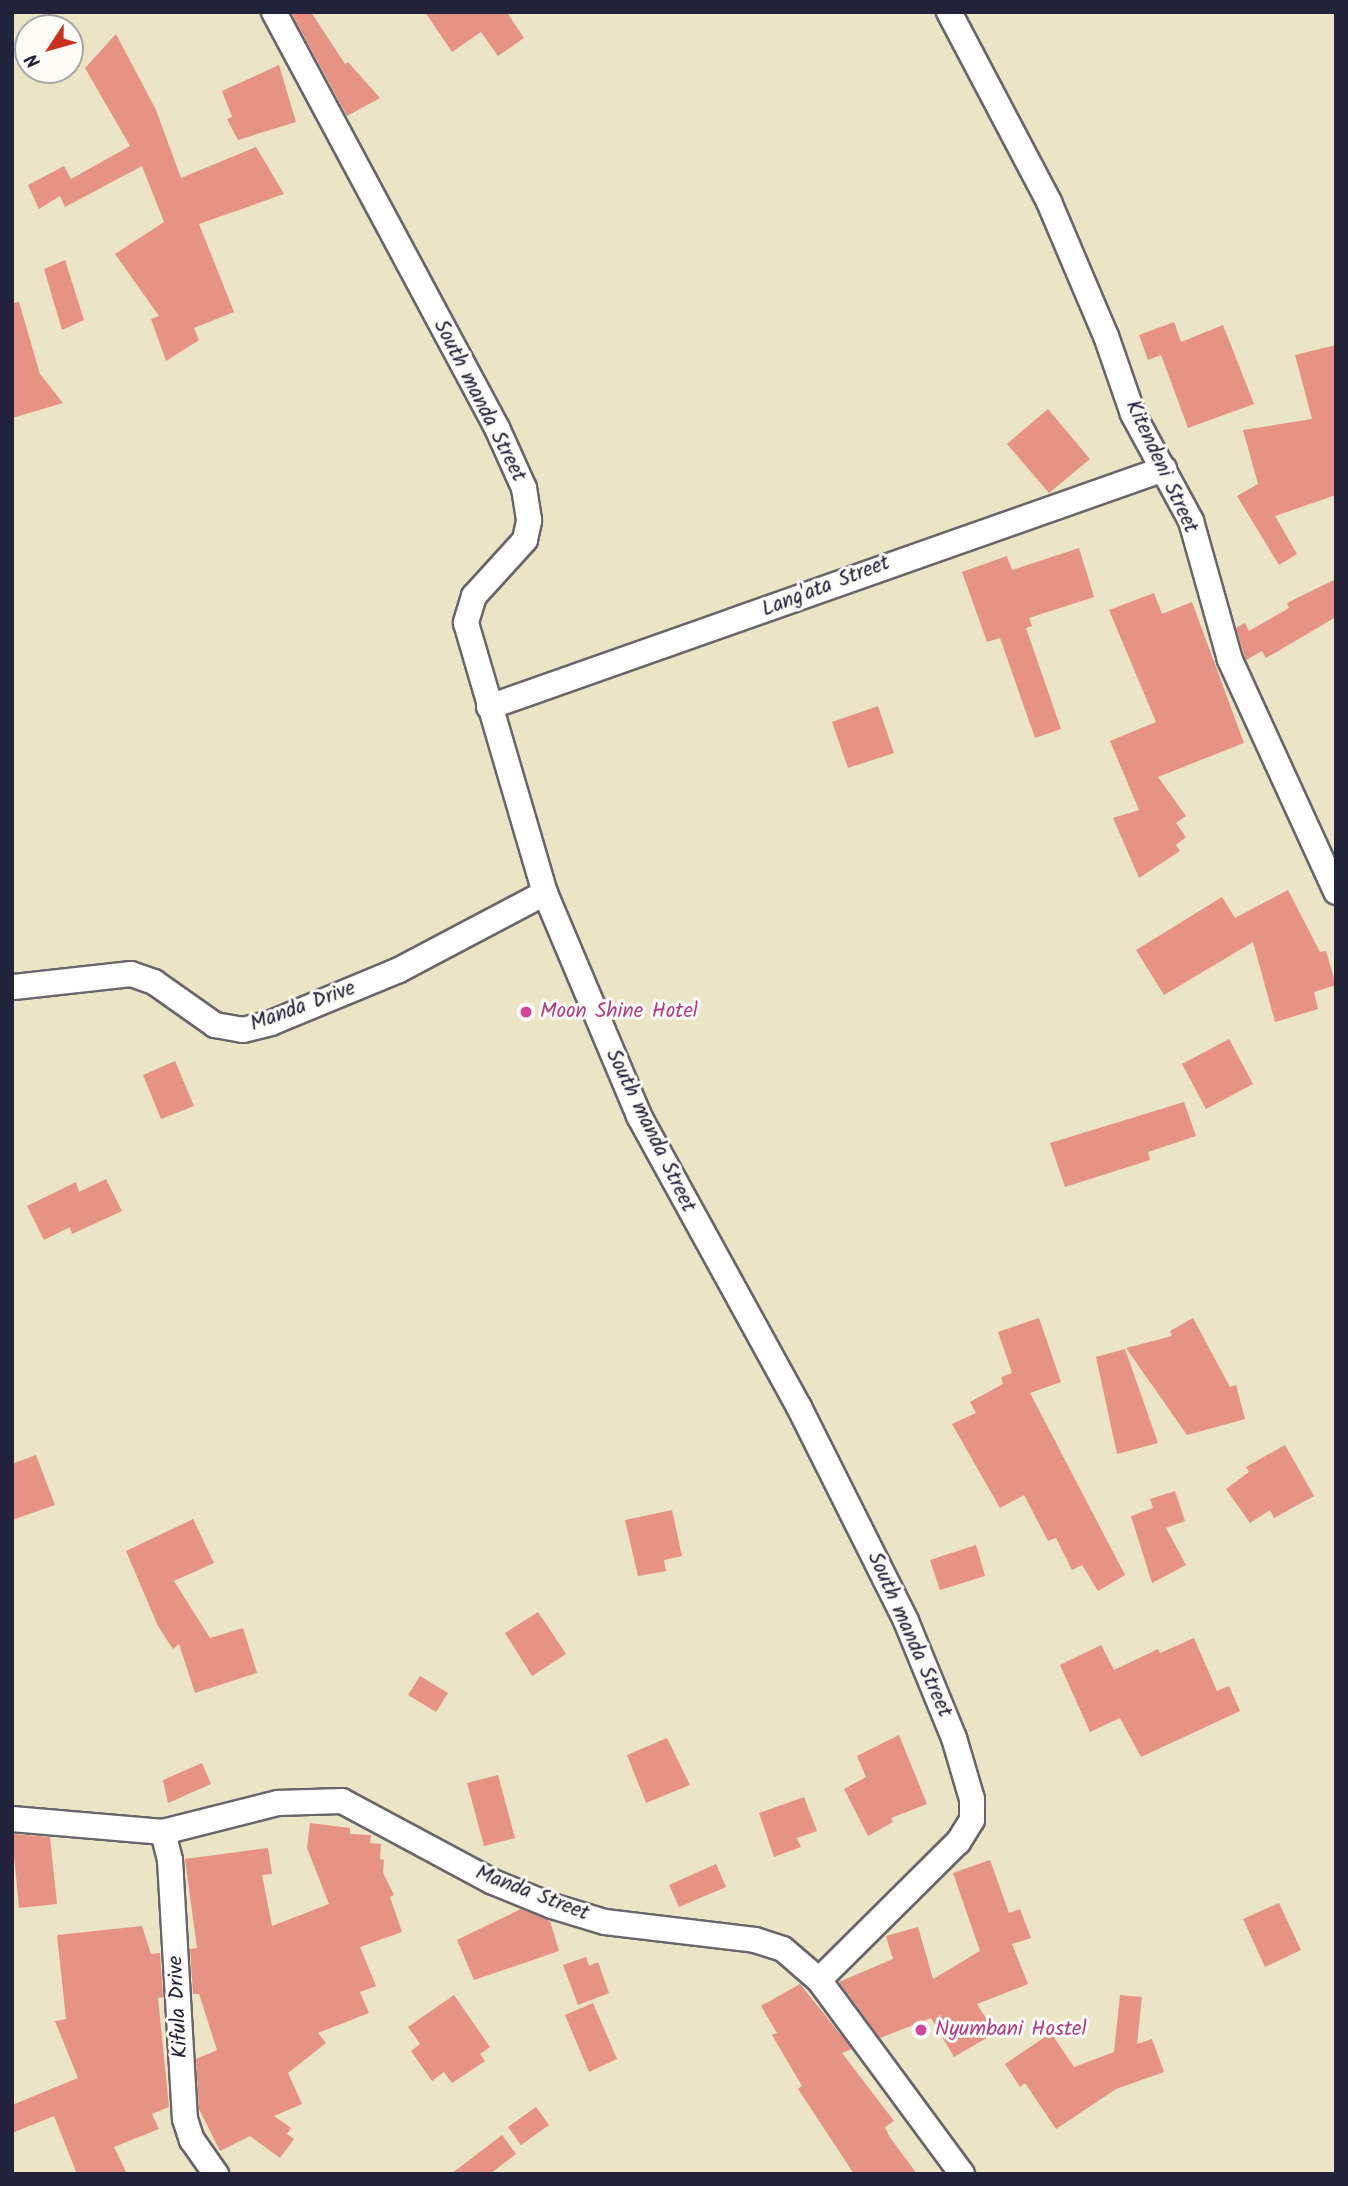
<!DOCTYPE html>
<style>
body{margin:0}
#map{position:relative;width:1348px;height:2186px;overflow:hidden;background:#ebe4c5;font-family:Kalam,sans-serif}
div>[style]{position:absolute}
.building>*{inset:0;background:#e69385}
.roads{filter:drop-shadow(2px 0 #68666b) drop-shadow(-2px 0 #68666b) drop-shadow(0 2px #68666b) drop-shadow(0 -2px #68666b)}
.minor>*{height:24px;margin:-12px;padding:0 12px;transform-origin:12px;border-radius:12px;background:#fff}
.dots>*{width:19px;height:19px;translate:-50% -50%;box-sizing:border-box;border:4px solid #fdfcf7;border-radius:50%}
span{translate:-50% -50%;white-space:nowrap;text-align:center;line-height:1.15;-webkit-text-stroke:6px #fdfcf7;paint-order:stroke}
.street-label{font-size:21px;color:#22223b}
.hotel-label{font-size:21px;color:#b23c85}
.left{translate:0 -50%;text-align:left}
.frame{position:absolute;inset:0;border:14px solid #22223b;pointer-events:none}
.north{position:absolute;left:14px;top:14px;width:70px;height:70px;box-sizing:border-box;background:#fdfcf7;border:2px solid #a5a5ac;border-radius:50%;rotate:234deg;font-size:19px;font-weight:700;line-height:28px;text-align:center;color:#22223b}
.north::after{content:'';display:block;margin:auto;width:24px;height:32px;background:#c8321e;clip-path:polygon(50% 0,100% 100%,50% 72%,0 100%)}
</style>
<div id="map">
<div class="building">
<i style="clip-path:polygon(291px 12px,311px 12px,345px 64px,348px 62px,380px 98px,347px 116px)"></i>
<i style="clip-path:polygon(425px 12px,511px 12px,508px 14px,524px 38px,498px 56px,481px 32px,452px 52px)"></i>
<i style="clip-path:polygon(116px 34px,156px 110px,181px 178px,256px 147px,284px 194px,199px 224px,234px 312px,194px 328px,199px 340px,166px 361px,151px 319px,159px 316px,115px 254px,164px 222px,142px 166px,65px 207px,60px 196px,39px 209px,28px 185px,64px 166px,71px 179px,130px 146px,85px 68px)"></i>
<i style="clip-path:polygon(279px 65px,296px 122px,238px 140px,227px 119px,232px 117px,222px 91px)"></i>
<i style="clip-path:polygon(65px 260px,84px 320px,62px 330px,44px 269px)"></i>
<i style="clip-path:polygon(19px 302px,40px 374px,63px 403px,12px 418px,12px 303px)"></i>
<i style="clip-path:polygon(1174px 322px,1181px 342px,1223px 325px,1254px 404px,1188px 428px,1161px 355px,1148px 360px,1139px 335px)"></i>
<i style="clip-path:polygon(1336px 345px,1336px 495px,1275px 516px,1297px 554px,1279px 565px,1237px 496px,1258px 484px,1243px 430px,1312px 419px,1295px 355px)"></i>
<i style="clip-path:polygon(1048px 409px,1090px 459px,1049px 493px,1007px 444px)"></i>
<i style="clip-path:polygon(1079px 548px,1094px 597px,1029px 618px,1032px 626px,1026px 628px,1061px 729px,1035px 738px,1000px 638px,987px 642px,962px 572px,1007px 556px,1012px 570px)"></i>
<i style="clip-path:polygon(1336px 579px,1336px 617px,1266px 658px,1262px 651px,1246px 660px,1236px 628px,1245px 623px,1249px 631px,1289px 608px,1287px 603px)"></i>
<i style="clip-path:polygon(1154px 593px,1162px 614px,1192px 602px,1244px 743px,1158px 777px,1186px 816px,1176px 823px,1186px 837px,1176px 845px,1180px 851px,1139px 878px,1113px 818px,1139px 810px,1110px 741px,1156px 722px,1109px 610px)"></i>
<i style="clip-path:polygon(878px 706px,894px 753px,848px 768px,832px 722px)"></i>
<i style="clip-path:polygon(1288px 890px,1320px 952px,1326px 951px,1336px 985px,1314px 992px,1318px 1009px,1275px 1022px,1253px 942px,1164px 995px,1136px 950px,1222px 897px,1235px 918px)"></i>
<i style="clip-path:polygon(1229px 1039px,1253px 1084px,1206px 1109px,1182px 1064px)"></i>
<i style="clip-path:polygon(175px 1061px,194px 1106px,161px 1119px,143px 1075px)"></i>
<i style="clip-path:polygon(1184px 1102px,1196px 1136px,1148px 1152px,1150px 1160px,1065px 1187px,1050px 1143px)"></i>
<i style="clip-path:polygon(106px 1179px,122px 1211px,72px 1234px,70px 1227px,44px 1240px,27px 1206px,76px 1182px,79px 1192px)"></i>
<i style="clip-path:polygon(1039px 1318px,1061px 1382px,1030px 1393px,1125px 1575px,1098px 1591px,1082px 1565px,1072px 1570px,1056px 1538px,1048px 1541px,1024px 1495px,1000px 1508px,952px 1424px,976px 1413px,970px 1402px,1003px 1384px,1001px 1377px,1012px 1373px,998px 1332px)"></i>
<i style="clip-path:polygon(1193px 1318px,1230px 1387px,1236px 1385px,1245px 1419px,1187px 1435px,1126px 1348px,1172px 1336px,1170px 1331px)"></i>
<i style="clip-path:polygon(1125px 1349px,1158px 1443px,1117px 1454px,1096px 1357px)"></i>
<i style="clip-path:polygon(1285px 1445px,1314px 1496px,1274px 1518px,1270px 1510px,1250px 1523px,1226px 1489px,1249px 1472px,1246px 1467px)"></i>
<i style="clip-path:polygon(36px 1455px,55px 1505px,12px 1520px,12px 1464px)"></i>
<i style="clip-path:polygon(1175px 1491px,1185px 1521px,1166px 1528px,1186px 1565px,1152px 1583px,1131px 1516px,1153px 1508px,1150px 1499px)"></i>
<i style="clip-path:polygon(672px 1510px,682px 1556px,664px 1560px,666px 1571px,638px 1576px,625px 1520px)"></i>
<i style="clip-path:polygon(193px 1519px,214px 1563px,174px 1581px,210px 1638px,243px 1628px,257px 1673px,195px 1693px,179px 1644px,173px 1649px,158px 1626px,126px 1551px)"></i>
<i style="clip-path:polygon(976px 1545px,985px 1576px,940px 1590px,930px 1560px)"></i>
<i style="clip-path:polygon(538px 1612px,566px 1654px,532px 1676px,505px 1633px)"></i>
<i style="clip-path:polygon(1194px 1638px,1217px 1691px,1229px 1686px,1240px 1711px,1141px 1757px,1120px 1718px,1090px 1732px,1060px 1665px,1101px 1645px,1114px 1670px,1158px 1649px,1160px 1653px)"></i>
<i style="clip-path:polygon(420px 1676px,448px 1693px,436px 1712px,408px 1695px)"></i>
<i style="clip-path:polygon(899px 1735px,927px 1804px,891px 1818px,893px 1822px,868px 1836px,844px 1789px,866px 1777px,857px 1756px)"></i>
<i style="clip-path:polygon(667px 1738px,690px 1785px,646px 1803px,627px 1755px)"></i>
<i style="clip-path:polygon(202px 1763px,211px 1784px,168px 1803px,163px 1780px)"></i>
<i style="clip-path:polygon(498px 1775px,515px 1838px,484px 1846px,467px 1783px)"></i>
<i style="clip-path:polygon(804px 1797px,817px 1831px,797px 1838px,801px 1847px,774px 1857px,759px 1813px)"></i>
<i style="clip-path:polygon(310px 1823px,350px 1828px,350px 1834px,371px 1835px,370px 1843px,381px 1844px,380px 1859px,384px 1860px,383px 1873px,394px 1895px,390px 1897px,402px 1932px,360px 1947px,376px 1986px,360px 1992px,369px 2013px,318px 2033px,326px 2043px,288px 2073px,302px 2104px,274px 2116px,291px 2128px,287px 2134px,294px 2139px,280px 2158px,250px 2136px,220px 2151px,199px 2109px,196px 2059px,217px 2050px,199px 1994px,193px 1994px,190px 1949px,197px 1948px,185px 1859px,268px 1848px,272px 1874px,262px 1875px,272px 1926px,329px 1904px,307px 1848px)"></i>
<i style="clip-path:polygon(12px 1834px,50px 1837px,57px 1904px,19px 1908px)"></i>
<i style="clip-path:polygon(990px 1860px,1009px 1913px,1020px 1909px,1031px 1938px,1012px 1944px,1028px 1984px,977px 2004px,995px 2033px,954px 2057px,931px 2018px,880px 2038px,839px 1982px,893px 1959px,886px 1936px,918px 1927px,933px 1979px,980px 1951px,953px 1873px)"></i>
<i style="clip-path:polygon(716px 1864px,726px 1887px,679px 1907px,669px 1885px)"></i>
<i style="clip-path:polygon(1279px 1903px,1301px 1950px,1265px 1967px,1243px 1919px)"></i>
<i style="clip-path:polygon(521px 1909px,550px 1921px,559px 1951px,474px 1980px,457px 1940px)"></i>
<i style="clip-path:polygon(142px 1926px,151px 1954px,160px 1953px,163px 1997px,158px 1998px,169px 2107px,152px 2114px,159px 2129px,114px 2147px,127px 2174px,77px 2174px,54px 2116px,12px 2133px,12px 2105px,78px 2078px,55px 2021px,66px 2019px,57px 1935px)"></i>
<i style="clip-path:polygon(586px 1957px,589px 1966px,598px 1962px,609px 1993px,578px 2005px,563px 1965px)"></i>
<i style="clip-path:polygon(800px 1984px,852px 2049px,842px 2053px,894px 2121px,885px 2127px,889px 2136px,917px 2174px,854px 2174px,798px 2089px,802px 2086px,772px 2035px,777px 2033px,761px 2006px)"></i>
<i style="clip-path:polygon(454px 1995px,490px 2047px,480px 2054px,485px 2061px,452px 2083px,444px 2072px,432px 2081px,411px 2051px,420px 2044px,408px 2027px)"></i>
<i style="clip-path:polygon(1120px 1995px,1142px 1997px,1137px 2044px,1152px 2039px,1164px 2072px,1116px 2089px,1056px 2129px,1025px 2083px,1020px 2087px,1005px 2064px,1051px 2033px,1074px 2067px,1114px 2052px)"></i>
<i style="clip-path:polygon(593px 2003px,617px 2059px,589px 2072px,565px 2015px)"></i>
<i style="clip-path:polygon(536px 2107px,549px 2125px,521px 2145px,508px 2127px)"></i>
<i style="clip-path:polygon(502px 2135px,516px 2154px,490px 2174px,451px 2174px)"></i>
</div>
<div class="roads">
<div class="minor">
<i style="left:274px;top:12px;width:472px;rotate:61.8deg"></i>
<i style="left:497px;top:428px;width:66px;rotate:65.8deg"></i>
<i style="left:524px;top:488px;width:33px;rotate:81deg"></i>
<i style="left:529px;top:521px;width:19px;rotate:102deg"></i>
<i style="left:525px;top:540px;width:76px;rotate:132.3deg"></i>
<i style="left:474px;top:596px;width:28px;rotate:107deg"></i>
<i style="left:466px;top:623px;width:281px;rotate:73.7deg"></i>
<i style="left:545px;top:893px;width:242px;rotate:67.1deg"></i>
<i style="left:639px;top:1116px;width:332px;rotate:61.2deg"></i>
<i style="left:799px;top:1407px;width:239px;rotate:63.4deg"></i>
<i style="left:906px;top:1621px;width:126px;rotate:67.7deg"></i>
<i style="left:954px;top:1738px;width:64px;rotate:73.6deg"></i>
<i style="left:972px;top:1799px;width:21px;rotate:90deg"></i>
<i style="left:972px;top:1820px;width:26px;rotate:122deg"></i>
<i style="left:958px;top:1842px;width:196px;rotate:135.2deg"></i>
<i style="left:949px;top:12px;width:215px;rotate:62.2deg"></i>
<i style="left:1049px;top:202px;width:146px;rotate:67deg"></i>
<i style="left:1106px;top:336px;width:83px;rotate:70.9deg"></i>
<i style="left:1133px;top:414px;width:122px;rotate:61.5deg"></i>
<i style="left:1191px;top:521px;width:144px;rotate:74.3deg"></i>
<i style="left:1230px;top:660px;width:255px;rotate:65.4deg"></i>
<i style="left:489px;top:707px;width:716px;rotate:-19.42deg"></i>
<i style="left:14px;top:987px;width:118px;rotate:-6.3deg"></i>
<i style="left:131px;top:974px;width:24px;rotate:19deg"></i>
<i style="left:154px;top:982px;width:75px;rotate:35.2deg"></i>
<i style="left:215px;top:1025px;width:28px;rotate:10deg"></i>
<i style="left:243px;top:1030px;width:29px;rotate:-14deg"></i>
<i style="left:271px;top:1023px;width:139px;rotate:-22.5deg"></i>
<i style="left:399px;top:970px;width:165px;rotate:-27.8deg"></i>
<i style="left:12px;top:1819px;width:152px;rotate:4.9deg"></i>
<i style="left:163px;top:1832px;width:119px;rotate:-14.2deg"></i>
<i style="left:278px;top:1803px;width:64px;rotate:-1.8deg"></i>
<i style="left:342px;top:1801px;width:171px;rotate:28.2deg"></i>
<i style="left:493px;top:1882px;width:64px;rotate:22.1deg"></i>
<i style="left:552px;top:1906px;width:55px;rotate:16.8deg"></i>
<i style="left:605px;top:1922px;width:151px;rotate:6.8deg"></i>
<i style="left:755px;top:1940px;width:29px;rotate:18deg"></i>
<i style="left:783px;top:1949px;width:48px;rotate:40.7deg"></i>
<i style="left:819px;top:1980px;width:241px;rotate:53.6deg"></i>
<i style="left:163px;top:1832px;width:29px;rotate:76deg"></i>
<i style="left:170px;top:1860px;width:259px;rotate:86.7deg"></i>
<i style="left:185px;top:2119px;width:22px;rotate:72deg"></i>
<i style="left:192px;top:2140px;width:42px;rotate:54.8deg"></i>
</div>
</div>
<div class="dots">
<i style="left:526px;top:1012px;background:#d1479c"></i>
<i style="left:921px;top:2030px;background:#d1479c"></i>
</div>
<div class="street-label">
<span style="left:479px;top:401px;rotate:63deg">South manda Street</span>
<span style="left:1161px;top:467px;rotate:65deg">Kitendeni Street</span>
<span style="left:826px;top:587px;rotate:-21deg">Lang'ata Street</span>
<span style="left:303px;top:1007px;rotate:-20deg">Manda Drive</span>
<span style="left:650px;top:1131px;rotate:64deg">South manda Street</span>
<span style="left:909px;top:1635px;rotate:66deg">South manda Street</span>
<span style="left:532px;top:1894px;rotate:21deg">Manda Street</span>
<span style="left:179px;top:2007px;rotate:-93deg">Kifula Drive</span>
</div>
<div class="hotel-label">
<span class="left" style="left:540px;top:1012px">Moon Shine Hotel</span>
<span class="left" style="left:935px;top:2030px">Nyumbani Hostel</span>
</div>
<div class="frame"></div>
<div class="north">N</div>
</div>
